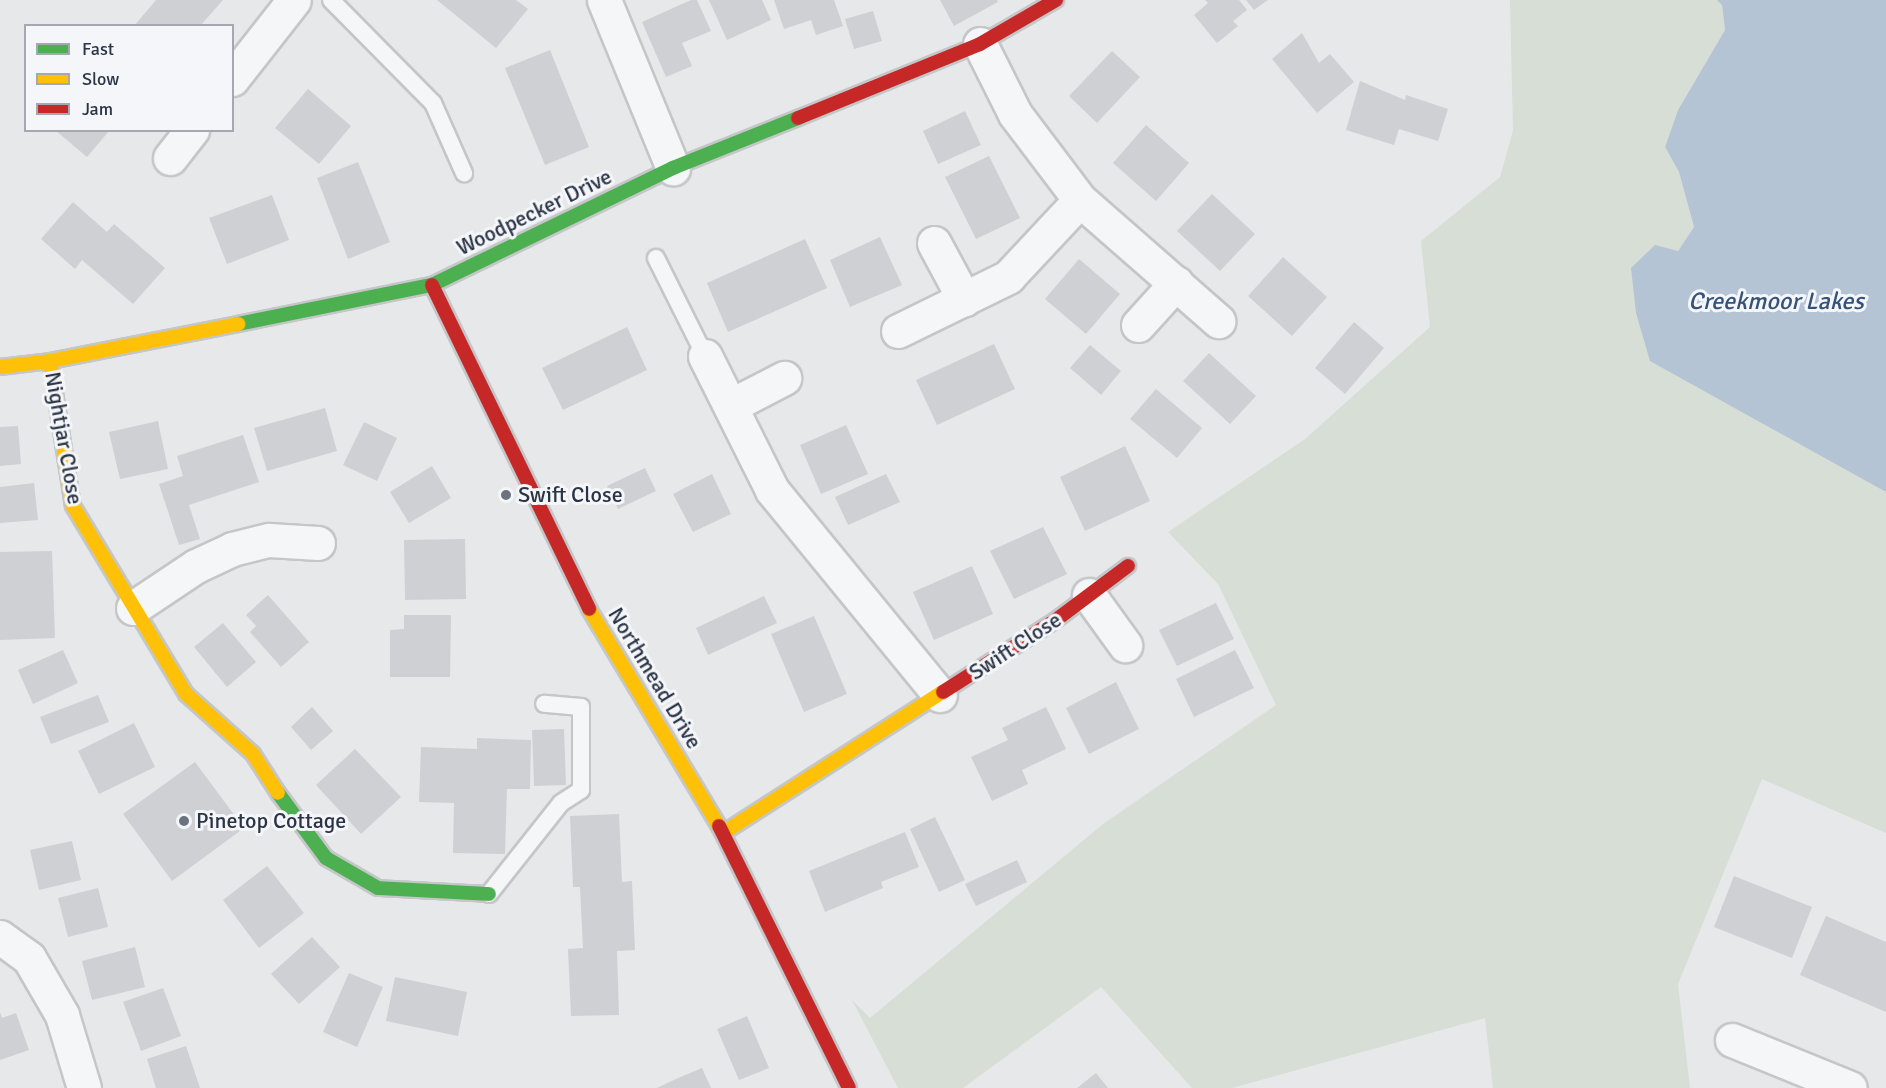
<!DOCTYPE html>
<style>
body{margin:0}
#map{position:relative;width:1886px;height:1088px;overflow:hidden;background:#e6e8ea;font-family:Signika,sans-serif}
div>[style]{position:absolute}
.green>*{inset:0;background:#d6ded6}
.water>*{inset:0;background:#b4c4d5}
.building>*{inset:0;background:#ced0d3}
.roads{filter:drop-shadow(2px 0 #c4c6c8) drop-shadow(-2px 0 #c4c6c8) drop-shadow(0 2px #c4c6c8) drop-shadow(0 -2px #c4c6c8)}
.lane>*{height:16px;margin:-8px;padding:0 8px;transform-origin:8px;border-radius:8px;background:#f5f6f7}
.street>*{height:33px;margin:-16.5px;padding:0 16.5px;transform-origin:16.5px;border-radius:16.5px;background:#f5f6f7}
.fast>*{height:14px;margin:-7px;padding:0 7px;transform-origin:7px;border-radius:7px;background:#4caf50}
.slow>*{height:14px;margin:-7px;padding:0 7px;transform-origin:7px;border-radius:7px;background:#ffc107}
.jam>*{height:14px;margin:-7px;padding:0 7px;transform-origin:7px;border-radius:7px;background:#c62828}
.dots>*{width:16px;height:16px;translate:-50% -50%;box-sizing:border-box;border:3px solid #f4f6f9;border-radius:50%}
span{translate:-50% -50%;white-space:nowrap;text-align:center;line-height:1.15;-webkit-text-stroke:6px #f4f6f9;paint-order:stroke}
.street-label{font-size:22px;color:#2b3445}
.poi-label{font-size:22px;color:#2b3445}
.left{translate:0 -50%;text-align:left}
.water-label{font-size:24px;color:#34527a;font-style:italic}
.legend{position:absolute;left:24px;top:24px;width:210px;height:108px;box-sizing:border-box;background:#f4f6f9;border:2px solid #a4a8b1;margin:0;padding:8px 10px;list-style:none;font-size:18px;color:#2b3445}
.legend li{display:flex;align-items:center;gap:12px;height:30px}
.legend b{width:30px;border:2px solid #a4a8b1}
</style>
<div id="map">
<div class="green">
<i style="clip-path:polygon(1510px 0,1717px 0,1722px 4px,1725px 30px,1678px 110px,1665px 147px,1679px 172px,1694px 227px,1678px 251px,1814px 449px,1886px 492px,1886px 833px,1762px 779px,1678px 984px,1690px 1088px,1493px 1088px,1485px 1018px,1232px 1088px,1192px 1088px,1101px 987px,963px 1088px,898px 1088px,852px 1000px,870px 1018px,1103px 824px,1276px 705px,1218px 584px,1168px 532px,1305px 439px,1430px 327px,1421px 241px,1500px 177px,1513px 131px)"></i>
</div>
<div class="water">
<i style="clip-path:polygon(1717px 0,1886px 0,1886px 492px,1650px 361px,1636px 313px,1631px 268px,1655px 245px,1678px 251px,1694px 227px,1679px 172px,1665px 147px,1678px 110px,1725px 30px,1722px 5px)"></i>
</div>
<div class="building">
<i style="clip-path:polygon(156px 0,223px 0,200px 26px,134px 26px)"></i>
<i style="clip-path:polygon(437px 0,516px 0,528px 9px,496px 48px)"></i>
<i style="clip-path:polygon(691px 0,697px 0,711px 31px,682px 43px,692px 66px,666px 77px,642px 22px)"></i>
<i style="clip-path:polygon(709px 0,762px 0,771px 20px,727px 40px)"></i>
<i style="clip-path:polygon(774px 0,834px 0,843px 26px,816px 35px,811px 20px,784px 29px)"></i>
<i style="clip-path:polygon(940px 0,997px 0,998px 2px,954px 26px)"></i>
<i style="clip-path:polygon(1205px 0,1239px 0,1247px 10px,1233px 21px,1238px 26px,1217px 43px,1194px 15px,1208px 3px)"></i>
<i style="clip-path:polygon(1246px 0,1268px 0,1254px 10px)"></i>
<i style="clip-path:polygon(873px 11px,882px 41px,854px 49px,845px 19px)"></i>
<i style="clip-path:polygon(1302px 33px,1319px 63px,1330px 54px,1354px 82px,1317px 113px,1272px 59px)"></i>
<i style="clip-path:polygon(550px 50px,589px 147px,545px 165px,505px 68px)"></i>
<i style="clip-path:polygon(1112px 51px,1140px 77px,1097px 123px,1069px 96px)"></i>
<i style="clip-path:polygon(1360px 81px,1405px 100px,1406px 95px,1448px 109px,1438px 141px,1399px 129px,1394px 145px,1346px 130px)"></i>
<i style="clip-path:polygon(308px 89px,351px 126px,319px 164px,275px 128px)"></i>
<i style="clip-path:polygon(965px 111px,981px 145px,938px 164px,923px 131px)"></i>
<i style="clip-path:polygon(1146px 125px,1189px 163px,1156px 201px,1113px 163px)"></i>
<i style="clip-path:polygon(55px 130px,110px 130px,87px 157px)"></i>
<i style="clip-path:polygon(989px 156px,1020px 218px,976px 239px,945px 177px)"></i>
<i style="clip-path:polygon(358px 162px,390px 242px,348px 259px,317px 178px)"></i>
<i style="clip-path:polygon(1212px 194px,1255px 234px,1220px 271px,1177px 231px)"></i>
<i style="clip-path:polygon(272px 195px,289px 240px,227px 264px,209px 218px)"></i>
<i style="clip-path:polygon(73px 202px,107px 232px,114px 224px,165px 268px,133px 304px,82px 260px,75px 269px,41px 239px)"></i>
<i style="clip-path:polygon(880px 237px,902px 285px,850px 307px,830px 260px)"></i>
<i style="clip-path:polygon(805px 239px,827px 288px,728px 332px,707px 283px)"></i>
<i style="clip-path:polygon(1283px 257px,1327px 297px,1292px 336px,1248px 296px)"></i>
<i style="clip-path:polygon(1079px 259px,1120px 294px,1086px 334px,1045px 299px)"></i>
<i style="clip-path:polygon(1354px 322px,1384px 348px,1345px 394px,1315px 368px)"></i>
<i style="clip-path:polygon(627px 327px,647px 370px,563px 410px,542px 368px)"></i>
<i style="clip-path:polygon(994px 344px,1015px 389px,937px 425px,916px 380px)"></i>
<i style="clip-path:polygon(1090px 345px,1121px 371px,1101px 395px,1070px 368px)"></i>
<i style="clip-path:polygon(1209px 353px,1256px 396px,1230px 424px,1183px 381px)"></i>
<i style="clip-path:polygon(1156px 389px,1202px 428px,1177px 458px,1130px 419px)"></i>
<i style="clip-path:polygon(325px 408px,337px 451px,267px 471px,254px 428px)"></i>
<i style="clip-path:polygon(158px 421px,168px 469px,120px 479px,109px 432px)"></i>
<i style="clip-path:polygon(364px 422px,397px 438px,377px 481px,343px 465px)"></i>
<i style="clip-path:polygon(846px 425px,868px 474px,821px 494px,800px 445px)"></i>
<i style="clip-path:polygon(18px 426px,21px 464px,0 466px,0 427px)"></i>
<i style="clip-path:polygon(243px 435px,259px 482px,189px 505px,200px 539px,179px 545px,159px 484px,183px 476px,177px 456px)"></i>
<i style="clip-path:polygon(1125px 446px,1150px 501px,1085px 531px,1060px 477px)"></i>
<i style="clip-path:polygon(432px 466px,451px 498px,409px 523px,390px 492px)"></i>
<i style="clip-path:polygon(645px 468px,656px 491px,618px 509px,607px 486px)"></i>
<i style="clip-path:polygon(712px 474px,731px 514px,693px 532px,673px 494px)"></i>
<i style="clip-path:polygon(886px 474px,900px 502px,848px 525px,835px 497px)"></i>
<i style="clip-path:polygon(34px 483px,38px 520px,0 523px,0 487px)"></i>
<i style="clip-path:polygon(1043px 527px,1067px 574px,1014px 599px,990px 551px)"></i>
<i style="clip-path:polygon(465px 539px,466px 599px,405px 600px,404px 540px)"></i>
<i style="clip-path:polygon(52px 551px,55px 638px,0 640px,0 552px)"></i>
<i style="clip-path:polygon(972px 566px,993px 614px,934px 640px,913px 592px)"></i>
<i style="clip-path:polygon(268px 595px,309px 642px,281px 667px,250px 632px,256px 626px,246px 615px)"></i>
<i style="clip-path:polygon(764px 596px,777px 623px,708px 655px,696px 628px)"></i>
<i style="clip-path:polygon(1216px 603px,1234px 639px,1177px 666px,1159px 630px)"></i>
<i style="clip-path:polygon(404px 615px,451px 615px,450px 677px,390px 677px,390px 630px,404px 629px)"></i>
<i style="clip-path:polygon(814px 616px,847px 694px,804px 712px,771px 634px)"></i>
<i style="clip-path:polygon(223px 623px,256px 662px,227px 687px,194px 647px)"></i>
<i style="clip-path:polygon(63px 650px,78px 683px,33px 704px,18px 670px)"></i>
<i style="clip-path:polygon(1235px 650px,1254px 688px,1194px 717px,1176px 679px)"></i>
<i style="clip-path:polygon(1116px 682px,1139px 729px,1089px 754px,1066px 708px)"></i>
<i style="clip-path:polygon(98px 695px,109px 722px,51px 744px,40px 717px)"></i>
<i style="clip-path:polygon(312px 707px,333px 731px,311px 750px,291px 727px)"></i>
<i style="clip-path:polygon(1046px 707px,1066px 749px,1022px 770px,1028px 784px,992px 801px,971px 757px,1008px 740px,1002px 728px)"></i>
<i style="clip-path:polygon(134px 723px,155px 767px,99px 794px,78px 751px)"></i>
<i style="clip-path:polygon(564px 729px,566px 785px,534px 786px,532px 730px)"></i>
<i style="clip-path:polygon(477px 738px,531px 740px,530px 789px,507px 789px,505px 854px,453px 853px,454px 803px,419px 802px,421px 747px,477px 749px)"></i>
<i style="clip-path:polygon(355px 749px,401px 797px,361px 834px,316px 785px)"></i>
<i style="clip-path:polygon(195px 762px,244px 828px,172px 881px,123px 814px)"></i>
<i style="clip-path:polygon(619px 814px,622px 882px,632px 881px,635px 950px,617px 951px,619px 1015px,571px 1016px,568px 949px,583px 948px,580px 887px,573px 887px,570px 816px)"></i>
<i style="clip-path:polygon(935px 817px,965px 880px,939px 892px,910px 829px)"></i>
<i style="clip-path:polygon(905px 832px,919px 867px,881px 882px,883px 888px,825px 912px,809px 871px)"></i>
<i style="clip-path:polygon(72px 841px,81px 880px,39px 890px,30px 850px)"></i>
<i style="clip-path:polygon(1017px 860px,1027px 882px,976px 906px,965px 884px)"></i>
<i style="clip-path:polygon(267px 866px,304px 913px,259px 948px,223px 900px)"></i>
<i style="clip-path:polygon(1734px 876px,1812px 907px,1792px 958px,1714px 927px)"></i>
<i style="clip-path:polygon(98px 888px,108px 927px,68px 937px,58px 898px)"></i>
<i style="clip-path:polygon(1826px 916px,1886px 942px,1886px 1012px,1800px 975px)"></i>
<i style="clip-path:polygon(312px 937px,340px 967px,299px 1004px,271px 974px)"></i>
<i style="clip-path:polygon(135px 947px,145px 987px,92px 1000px,82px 961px)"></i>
<i style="clip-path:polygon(349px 973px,383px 987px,357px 1047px,323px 1032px)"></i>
<i style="clip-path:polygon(395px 977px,467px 992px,458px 1036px,386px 1021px)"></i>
<i style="clip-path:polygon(163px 988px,181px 1036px,141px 1051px,123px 1002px)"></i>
<i style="clip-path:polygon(0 1012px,2px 1018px,16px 1013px,29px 1050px,0 1060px)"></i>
<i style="clip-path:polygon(747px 1016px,769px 1068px,739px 1080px,717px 1029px)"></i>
<i style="clip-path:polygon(186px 1046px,200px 1088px,156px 1088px,147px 1059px)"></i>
<i style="clip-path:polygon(702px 1068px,711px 1088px,657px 1088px,676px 1079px)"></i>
<i style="clip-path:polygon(1096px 1073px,1108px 1088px,1077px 1088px)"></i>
</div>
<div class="roads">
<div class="lane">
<i style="left:331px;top:0;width:145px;rotate:45.3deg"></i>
<i style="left:433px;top:103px;width:77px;rotate:66.1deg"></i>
<i style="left:656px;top:258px;width:110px;rotate:63.4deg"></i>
<i style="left:489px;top:894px;width:116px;rotate:-51.6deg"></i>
<i style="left:561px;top:803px;width:24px;rotate:-33deg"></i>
<i style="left:581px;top:790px;width:83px;rotate:-90deg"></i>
<i style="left:581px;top:707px;width:37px;rotate:-175deg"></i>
</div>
<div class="street">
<i style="left:604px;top:0;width:182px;rotate:67.7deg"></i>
<i style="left:980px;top:44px;width:78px;rotate:63.4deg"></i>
<i style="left:1015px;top:114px;width:108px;rotate:52.9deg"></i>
<i style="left:1080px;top:200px;width:184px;rotate:41.2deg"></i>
<i style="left:232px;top:79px;width:100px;rotate:-51.9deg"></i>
<i style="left:170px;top:158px;width:36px;rotate:-52deg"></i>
<i style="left:934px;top:243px;width:64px;rotate:61.8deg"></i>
<i style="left:1138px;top:325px;width:57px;rotate:-47.9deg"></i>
<i style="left:898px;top:331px;width:123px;rotate:-26.1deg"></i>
<i style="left:1008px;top:277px;width:105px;rotate:-46.9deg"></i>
<i style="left:705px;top:356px;width:150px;rotate:63.4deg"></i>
<i style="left:772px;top:490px;width:265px;rotate:50.7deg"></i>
<i style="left:732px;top:405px;width:59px;rotate:-27.4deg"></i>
<i style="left:1089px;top:595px;width:62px;rotate:54.2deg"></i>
<i style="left:133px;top:608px;width:76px;rotate:-33.7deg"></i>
<i style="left:196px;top:566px;width:40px;rotate:-25deg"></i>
<i style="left:232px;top:549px;width:38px;rotate:-14deg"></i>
<i style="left:269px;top:540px;width:49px;rotate:3.5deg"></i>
<i style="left:0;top:937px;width:36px;rotate:36deg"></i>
<i style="left:29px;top:958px;width:66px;rotate:59.9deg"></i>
<i style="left:62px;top:1015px;width:76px;rotate:73.2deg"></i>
<i style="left:1732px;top:1040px;width:127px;rotate:22.1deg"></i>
</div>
<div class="fast">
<i style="left:238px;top:324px;width:198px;rotate:-11.4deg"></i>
<i style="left:432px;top:285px;width:268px;rotate:-25.9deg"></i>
<i style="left:673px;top:168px;width:135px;rotate:-21.8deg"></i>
<i style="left:278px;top:793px;width:81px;rotate:53.6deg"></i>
<i style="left:326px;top:858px;width:60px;rotate:30deg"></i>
<i style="left:378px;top:888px;width:111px;rotate:3.1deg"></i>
</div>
<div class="slow">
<i style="left:50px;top:361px;width:147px;rotate:81deg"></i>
<i style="left:73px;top:506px;width:219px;rotate:59deg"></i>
<i style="left:186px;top:694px;width:90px;rotate:41.8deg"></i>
<i style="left:253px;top:754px;width:46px;rotate:57.3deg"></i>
<i style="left:0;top:367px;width:50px;rotate:-6.8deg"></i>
<i style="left:50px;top:361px;width:192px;rotate:-11.1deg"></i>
<i style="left:589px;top:609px;width:253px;rotate:59.1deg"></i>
<i style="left:723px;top:833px;width:261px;rotate:-32.7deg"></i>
</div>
<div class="jam">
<i style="left:798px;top:118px;width:196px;rotate:-22.1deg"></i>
<i style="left:980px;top:44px;width:88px;rotate:-30.1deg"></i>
<i style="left:432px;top:285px;width:360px;rotate:64.1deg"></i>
<i style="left:943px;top:692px;width:134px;rotate:-32.5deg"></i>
<i style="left:1056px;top:620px;width:90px;rotate:-36.9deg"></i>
<i style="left:719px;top:826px;width:292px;rotate:63.6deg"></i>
</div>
</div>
<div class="dots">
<i style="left:506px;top:495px;background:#6c737f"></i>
<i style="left:184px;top:821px;background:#6c737f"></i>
</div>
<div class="street-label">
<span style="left:534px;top:212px;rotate:-26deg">Woodpecker Drive</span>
<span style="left:64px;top:438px;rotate:80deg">Nightjar Close</span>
<span style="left:1015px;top:646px;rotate:-33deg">Swift Close</span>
<span style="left:655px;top:678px;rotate:59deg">Northmead Drive</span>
</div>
<div class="poi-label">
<span class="left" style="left:518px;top:495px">Swift Close</span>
<span class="left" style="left:196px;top:821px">Pinetop Cottage</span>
</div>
<div class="water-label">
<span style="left:1776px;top:302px">Creekmoor Lakes</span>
</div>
<ul class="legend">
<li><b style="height:8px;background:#4caf50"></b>Fast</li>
<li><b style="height:8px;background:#ffc107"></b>Slow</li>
<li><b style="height:8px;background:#c62828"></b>Jam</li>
</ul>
</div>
